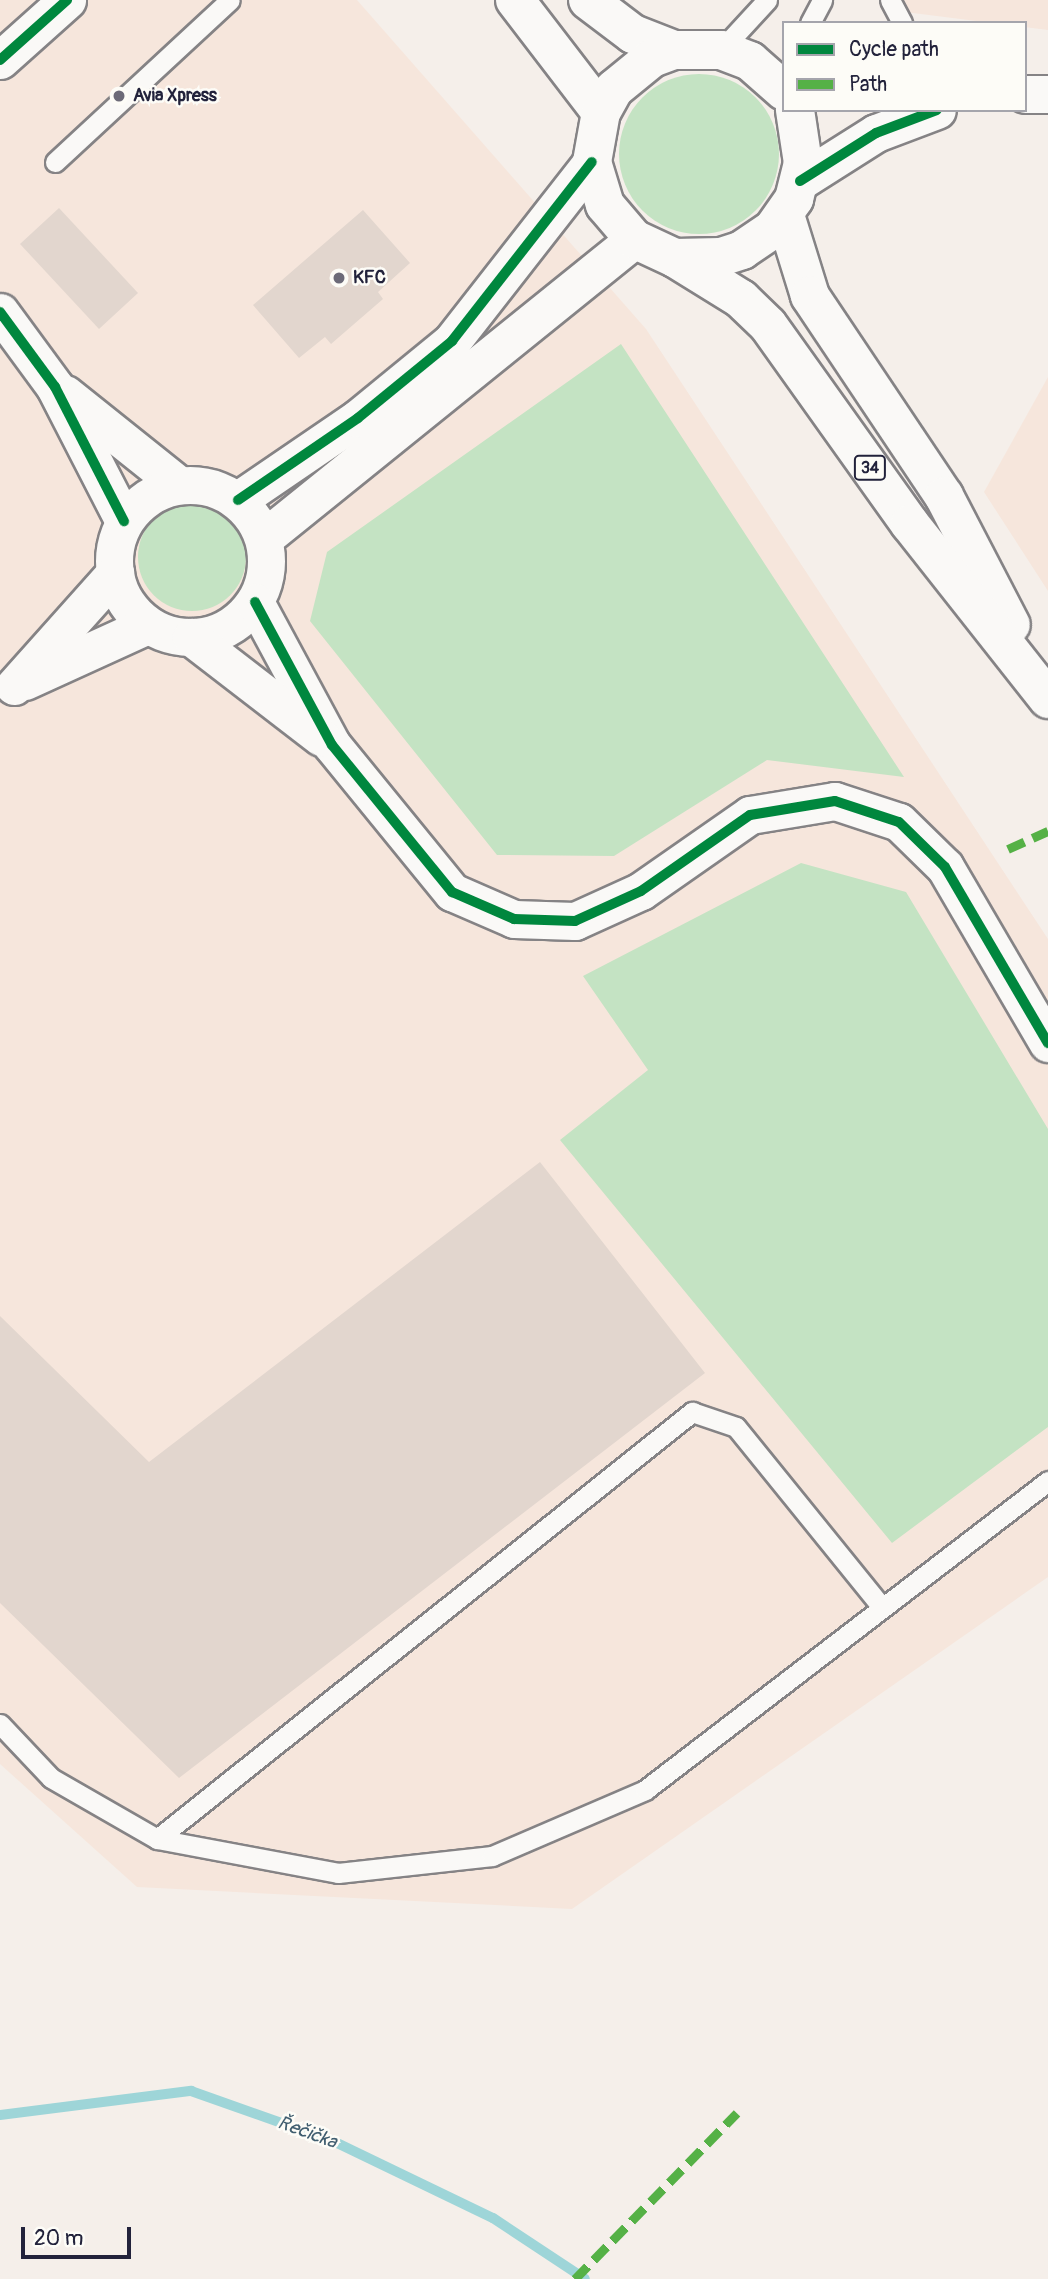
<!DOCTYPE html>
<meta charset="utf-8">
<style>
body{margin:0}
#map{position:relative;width:1048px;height:2279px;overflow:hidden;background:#f5efea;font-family:Pangolin,sans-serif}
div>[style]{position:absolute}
.built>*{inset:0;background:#f6e6dc}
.green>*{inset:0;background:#c4e3c3}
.round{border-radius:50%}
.stream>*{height:10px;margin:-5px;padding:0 5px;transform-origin:5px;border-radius:5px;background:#9ed5d8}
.building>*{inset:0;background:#e2d6ce}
.roads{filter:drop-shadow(2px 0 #858385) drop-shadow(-2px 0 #858385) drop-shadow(0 2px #858385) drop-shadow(0 -2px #858385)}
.lane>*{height:19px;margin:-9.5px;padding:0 9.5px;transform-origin:9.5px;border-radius:9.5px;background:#faf9f7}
.street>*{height:37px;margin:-18.5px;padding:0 18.5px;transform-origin:18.5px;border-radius:18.5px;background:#faf9f7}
.street>.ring{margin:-18.5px;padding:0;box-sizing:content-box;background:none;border:37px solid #faf9f7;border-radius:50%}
.primary>*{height:38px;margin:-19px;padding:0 19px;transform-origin:19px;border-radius:19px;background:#faf9f7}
.quiet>*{height:9px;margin-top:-4.5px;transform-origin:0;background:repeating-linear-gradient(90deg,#55b146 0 18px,transparent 0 27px)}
.cycleway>*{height:10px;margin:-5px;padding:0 5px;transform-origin:5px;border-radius:5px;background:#00873e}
.dots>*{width:19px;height:19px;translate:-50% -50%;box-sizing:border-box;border:4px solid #fdfcf7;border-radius:50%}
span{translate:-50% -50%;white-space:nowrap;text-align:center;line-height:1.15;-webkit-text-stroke:5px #fdfcf7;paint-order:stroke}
.shield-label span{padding:2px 5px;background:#fdfcf7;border:2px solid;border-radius:5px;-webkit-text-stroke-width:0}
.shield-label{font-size:16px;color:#22223b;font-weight:700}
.poi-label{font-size:18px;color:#22223b;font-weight:700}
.left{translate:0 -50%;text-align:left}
.water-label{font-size:19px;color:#405d6f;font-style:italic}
.legend{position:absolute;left:782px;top:21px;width:245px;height:91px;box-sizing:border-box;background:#fdfcf7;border:2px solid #a5a5ac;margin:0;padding:9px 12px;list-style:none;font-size:21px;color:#22223b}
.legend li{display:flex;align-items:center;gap:14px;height:35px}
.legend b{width:35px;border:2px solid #a5a5ac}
.scale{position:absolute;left:21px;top:2227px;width:110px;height:32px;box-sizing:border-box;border:4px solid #22223b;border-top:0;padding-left:9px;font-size:21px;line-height:24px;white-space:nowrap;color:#22223b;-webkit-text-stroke:5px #fdfcf7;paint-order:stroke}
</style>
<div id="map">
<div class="built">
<i style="clip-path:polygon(0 0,357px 0,646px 329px,1048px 939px,1048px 1577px,572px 1909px,137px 1887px,0 1764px)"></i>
<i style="clip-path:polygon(883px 0,1048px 0,1048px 30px,897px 11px)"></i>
<i style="clip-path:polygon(1048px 377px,1048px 591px,984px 492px)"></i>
</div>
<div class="green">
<i class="round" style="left:619px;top:74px;width:160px;height:160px"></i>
<i style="clip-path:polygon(621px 344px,904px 777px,767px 760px,614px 856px,497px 855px,310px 621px,327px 552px)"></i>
<i class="round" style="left:138px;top:503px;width:108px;height:108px"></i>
<i style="clip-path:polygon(801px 863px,906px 892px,1048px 1129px,1048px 1427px,892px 1543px,560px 1140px,648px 1070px,583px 976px)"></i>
</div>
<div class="stream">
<i style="left:0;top:2115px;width:193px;rotate:-7.2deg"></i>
<i style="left:191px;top:2091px;width:153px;rotate:19.5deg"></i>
<i style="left:335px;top:2142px;width:175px;rotate:25.7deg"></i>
<i style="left:493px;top:2218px;width:110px;rotate:33.5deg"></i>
</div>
<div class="building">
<i style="clip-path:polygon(59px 208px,138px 293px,99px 329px,20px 244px)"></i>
<i style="clip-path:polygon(363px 210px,410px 263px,378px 292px,383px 299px,331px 344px,325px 337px,299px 358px,253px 305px)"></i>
<i style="clip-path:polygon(540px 1162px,705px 1373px,179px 1778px,0 1603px,0 1316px,149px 1462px)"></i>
</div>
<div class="roads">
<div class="lane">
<i style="left:890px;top:0;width:26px;rotate:62deg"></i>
<i style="left:810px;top:23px;width:26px;rotate:-62deg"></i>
<i style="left:721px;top:50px;width:68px;rotate:-47.4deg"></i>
<i style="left:55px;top:162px;width:238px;rotate:-42.8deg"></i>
<i style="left:0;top:1724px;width:74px;rotate:46.6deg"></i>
<i style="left:51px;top:1778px;width:122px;rotate:29.9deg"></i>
<i style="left:157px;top:1839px;width:184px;rotate:10.6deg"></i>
<i style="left:338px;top:1873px;width:155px;rotate:-6.3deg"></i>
<i style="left:492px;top:1856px;width:167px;rotate:-23.3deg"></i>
<i style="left:645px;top:1790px;width:508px;rotate:-37.48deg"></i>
<i style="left:157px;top:1839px;width:685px;rotate:-38.59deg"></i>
<i style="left:692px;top:1412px;width:46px;rotate:18.8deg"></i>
<i style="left:736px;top:1427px;width:230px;rotate:51deg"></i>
</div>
<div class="street">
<i style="left:0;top:60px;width:90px;rotate:-41.8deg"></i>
<i style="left:1025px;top:94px;width:23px"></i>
<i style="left:800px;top:181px;width:90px;rotate:-32.3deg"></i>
<i style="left:876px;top:133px;width:65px;rotate:-20.7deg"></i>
<i style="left:0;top:312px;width:93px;rotate:53.7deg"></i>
<i style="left:55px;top:387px;width:151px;rotate:62.8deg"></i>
<i style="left:65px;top:394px;width:146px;rotate:38.6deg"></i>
<i class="ring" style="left:114px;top:485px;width:115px;height:115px"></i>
<i style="left:238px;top:500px;width:145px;rotate:-34.3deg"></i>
<i style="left:358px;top:418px;width:122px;rotate:-39.3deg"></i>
<i style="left:452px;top:341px;width:227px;rotate:-52deg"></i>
<i style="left:264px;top:538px;width:476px;rotate:-38.9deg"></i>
<i style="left:255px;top:602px;width:162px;rotate:61.7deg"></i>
<i style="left:332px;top:745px;width:190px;rotate:50.8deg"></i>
<i style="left:452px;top:892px;width:68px;rotate:23.5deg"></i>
<i style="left:514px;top:919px;width:61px;rotate:1.9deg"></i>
<i style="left:575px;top:921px;width:72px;rotate:-24.4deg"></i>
<i style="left:641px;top:891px;width:133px;rotate:-34.9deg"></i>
<i style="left:750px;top:815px;width:86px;rotate:-9.4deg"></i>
<i style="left:835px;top:801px;width:67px;rotate:18.2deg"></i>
<i style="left:899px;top:822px;width:64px;rotate:44.4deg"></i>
<i style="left:945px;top:867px;width:204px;rotate:59.7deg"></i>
<i style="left:191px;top:637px;width:164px;rotate:37.6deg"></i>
<i style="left:25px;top:681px;width:135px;rotate:-24.5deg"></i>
<i style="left:14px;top:686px;width:152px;rotate:-48.2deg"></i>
</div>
<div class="primary">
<i style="left:515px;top:0;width:141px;rotate:52.5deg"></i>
<i style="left:588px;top:0;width:56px;rotate:37.1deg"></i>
<i style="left:633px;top:34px;width:44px;rotate:21.3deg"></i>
<i style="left:784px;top:91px;width:45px;rotate:-138.6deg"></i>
<i style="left:750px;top:61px;width:31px;rotate:-159deg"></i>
<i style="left:721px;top:50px;width:47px;rotate:180deg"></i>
<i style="left:674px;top:50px;width:23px;rotate:160deg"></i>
<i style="left:652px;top:58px;width:49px;rotate:140.8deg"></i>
<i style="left:614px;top:89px;width:26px;rotate:119deg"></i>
<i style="left:601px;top:112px;width:51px;rotate:100.2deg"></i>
<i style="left:592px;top:162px;width:45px;rotate:73.2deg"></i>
<i style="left:605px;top:205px;width:45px;rotate:49.5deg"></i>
<i style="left:634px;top:239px;width:45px;rotate:24.9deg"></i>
<i style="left:675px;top:258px;width:46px;rotate:-1.2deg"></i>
<i style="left:721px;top:257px;width:22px;rotate:-18deg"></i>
<i style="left:742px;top:250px;width:37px;rotate:-34deg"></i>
<i style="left:773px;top:229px;width:37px;rotate:-55deg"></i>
<i style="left:794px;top:199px;width:37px;rotate:-76deg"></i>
<i style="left:803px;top:163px;width:54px;rotate:-98.6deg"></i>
<i style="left:785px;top:215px;width:85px;rotate:72.8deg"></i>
<i style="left:810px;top:296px;width:241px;rotate:56.2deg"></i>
<i style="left:944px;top:496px;width:145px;rotate:62.6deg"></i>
<i style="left:675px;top:258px;width:78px;rotate:31.8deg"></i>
<i style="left:741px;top:299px;width:37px;rotate:44deg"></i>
<i style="left:768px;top:325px;width:244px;rotate:54.5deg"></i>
<i style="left:910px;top:524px;width:223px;rotate:51.7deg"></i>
</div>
</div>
<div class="quiet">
<i style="left:1008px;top:849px;width:44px;rotate:-24.2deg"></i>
<i style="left:575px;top:2279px;width:232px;rotate:-45.7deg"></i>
</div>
<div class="cycleway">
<i style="left:0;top:60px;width:90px;rotate:-41.8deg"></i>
<i style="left:800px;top:181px;width:90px;rotate:-32.3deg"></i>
<i style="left:876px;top:133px;width:65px;rotate:-20.7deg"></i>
<i style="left:0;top:312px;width:93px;rotate:53.7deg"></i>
<i style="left:55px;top:387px;width:151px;rotate:62.8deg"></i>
<i style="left:238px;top:500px;width:145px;rotate:-34.3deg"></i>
<i style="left:358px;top:418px;width:122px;rotate:-39.3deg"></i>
<i style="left:452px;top:341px;width:227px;rotate:-52deg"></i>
<i style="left:255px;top:602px;width:162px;rotate:61.7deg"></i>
<i style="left:332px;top:745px;width:190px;rotate:50.8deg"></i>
<i style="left:452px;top:892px;width:68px;rotate:23.5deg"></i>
<i style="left:514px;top:919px;width:61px;rotate:1.9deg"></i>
<i style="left:575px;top:921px;width:72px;rotate:-24.4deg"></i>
<i style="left:641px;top:891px;width:133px;rotate:-34.9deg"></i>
<i style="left:750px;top:815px;width:86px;rotate:-9.4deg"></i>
<i style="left:835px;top:801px;width:67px;rotate:18.2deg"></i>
<i style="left:899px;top:822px;width:64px;rotate:44.4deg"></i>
<i style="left:945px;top:867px;width:204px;rotate:59.7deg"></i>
</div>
<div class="dots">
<i style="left:119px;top:96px;background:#6c6a78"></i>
<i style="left:339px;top:278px;background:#6c6a78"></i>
</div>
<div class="shield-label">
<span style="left:870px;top:468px">34</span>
</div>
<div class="poi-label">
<span class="left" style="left:133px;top:96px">Avia Xpress</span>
<span class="left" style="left:353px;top:278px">KFC</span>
</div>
<div class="water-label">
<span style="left:307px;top:2133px;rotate:20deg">Řečička</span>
</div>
<ul class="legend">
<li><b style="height:9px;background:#00873e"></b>Cycle path</li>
<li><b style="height:9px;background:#55b146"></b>Path</li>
</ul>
<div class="scale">20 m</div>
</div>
